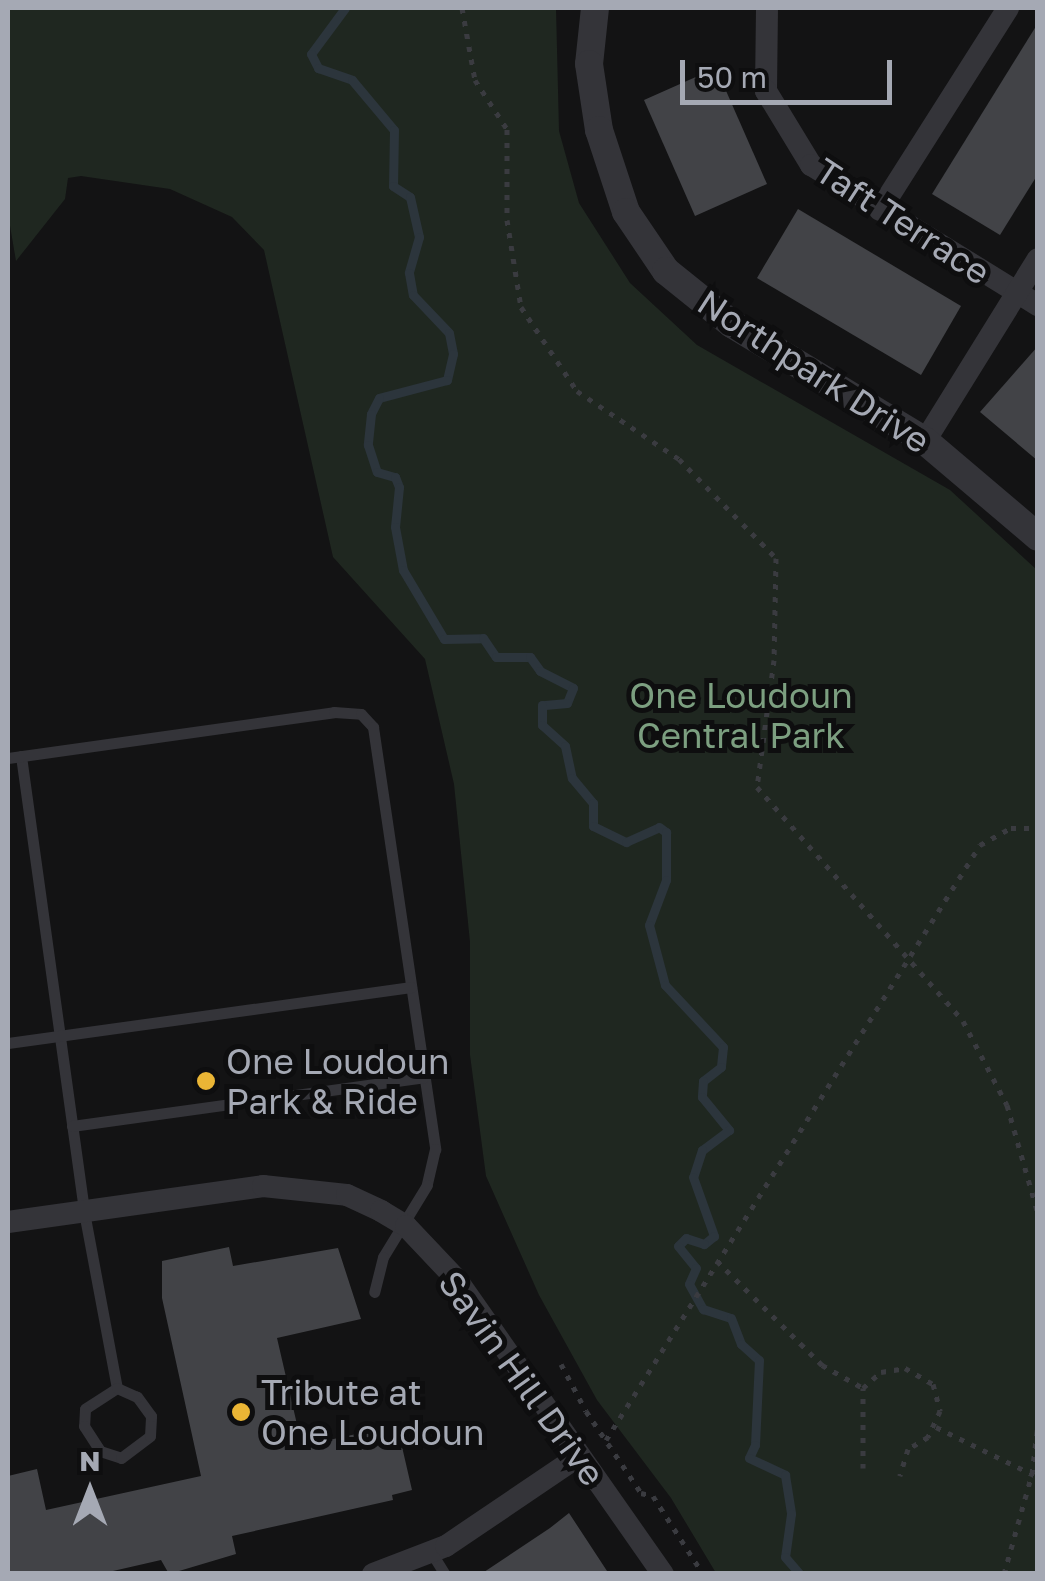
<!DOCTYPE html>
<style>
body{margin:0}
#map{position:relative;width:1045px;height:1581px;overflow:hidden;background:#131314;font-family:"Golos Text",sans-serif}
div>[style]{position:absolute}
.green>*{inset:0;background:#1f2720}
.stream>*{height:9px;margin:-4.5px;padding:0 4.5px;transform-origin:4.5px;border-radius:4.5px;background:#2c353c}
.building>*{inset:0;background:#424347}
.path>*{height:5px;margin-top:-2.5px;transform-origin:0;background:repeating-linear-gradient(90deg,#3a3b40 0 5px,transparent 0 13px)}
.service>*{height:11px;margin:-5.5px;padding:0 5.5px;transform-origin:5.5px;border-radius:5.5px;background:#343439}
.minor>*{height:22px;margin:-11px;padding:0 11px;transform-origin:11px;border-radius:11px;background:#343439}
.tertiary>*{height:28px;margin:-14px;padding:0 14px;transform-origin:14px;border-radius:14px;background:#343439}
.dots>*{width:28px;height:28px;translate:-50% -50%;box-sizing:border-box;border:5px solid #0e0e0f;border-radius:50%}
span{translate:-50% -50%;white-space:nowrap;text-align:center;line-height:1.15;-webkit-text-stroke:10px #0e0e0f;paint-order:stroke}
.street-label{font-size:35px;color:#a5a9b4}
.park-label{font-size:35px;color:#7c9f80}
.poi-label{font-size:35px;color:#a5a9b4}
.left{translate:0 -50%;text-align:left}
.frame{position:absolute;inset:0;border:10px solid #a5a9b4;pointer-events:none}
.north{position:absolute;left:40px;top:1441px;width:100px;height:100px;-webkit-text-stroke:8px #0e0e0f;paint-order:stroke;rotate:0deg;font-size:28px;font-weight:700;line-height:40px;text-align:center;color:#a5a9b4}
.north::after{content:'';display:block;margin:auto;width:35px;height:45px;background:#a5a9b4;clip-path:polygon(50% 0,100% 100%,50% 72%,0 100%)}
.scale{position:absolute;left:680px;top:60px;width:212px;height:45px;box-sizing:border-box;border:5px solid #a5a9b4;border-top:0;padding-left:12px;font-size:30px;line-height:35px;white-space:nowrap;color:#a5a9b4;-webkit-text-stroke:8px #0e0e0f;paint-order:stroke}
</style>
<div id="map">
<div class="green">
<i style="clip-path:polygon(8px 8px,556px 8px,559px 131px,579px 203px,630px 283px,697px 345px,950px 490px,1037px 570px,1037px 1573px,716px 1573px,671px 1498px,597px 1400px,539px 1295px,486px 1176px,470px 1055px,470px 942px,454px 784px,425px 659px,333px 557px,264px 250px,232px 217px,170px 189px,81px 176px,68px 178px,65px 199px,16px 261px,8px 214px)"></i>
</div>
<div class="stream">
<i style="left:345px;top:8px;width:57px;rotate:126.5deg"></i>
<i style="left:311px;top:54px;width:16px;rotate:63deg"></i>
<i style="left:318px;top:68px;width:36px;rotate:19deg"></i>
<i style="left:352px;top:80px;width:65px;rotate:50deg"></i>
<i style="left:394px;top:130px;width:56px;rotate:91deg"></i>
<i style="left:393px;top:186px;width:20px;rotate:33deg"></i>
<i style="left:410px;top:197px;width:41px;rotate:77.3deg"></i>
<i style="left:419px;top:237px;width:37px;rotate:106deg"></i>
<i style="left:409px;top:273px;width:22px;rotate:80deg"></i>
<i style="left:413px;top:295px;width:52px;rotate:46.5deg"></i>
<i style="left:449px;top:333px;width:21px;rotate:79deg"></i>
<i style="left:453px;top:354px;width:27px;rotate:103deg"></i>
<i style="left:447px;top:380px;width:70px;rotate:165.2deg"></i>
<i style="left:379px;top:398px;width:18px;rotate:117deg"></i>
<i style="left:371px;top:414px;width:31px;rotate:96deg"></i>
<i style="left:368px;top:445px;width:28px;rotate:72deg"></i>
<i style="left:377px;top:472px;width:19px;rotate:16deg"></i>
<i style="left:395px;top:477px;width:11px;rotate:68deg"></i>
<i style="left:399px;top:487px;width:40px;rotate:95.7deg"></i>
<i style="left:395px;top:527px;width:44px;rotate:79.5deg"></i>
<i style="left:403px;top:570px;width:80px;rotate:59.3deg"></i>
<i style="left:444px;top:639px;width:39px;rotate:-1deg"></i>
<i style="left:483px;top:638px;width:23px;rotate:56deg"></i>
<i style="left:496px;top:657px;width:34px"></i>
<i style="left:530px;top:657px;width:17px;rotate:54deg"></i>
<i style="left:540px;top:671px;width:37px;rotate:27deg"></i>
<i style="left:573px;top:688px;width:16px;rotate:112deg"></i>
<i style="left:567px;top:703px;width:25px;rotate:175deg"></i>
<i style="left:542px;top:705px;width:20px;rotate:90deg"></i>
<i style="left:542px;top:725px;width:31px;rotate:42deg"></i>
<i style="left:565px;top:746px;width:33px;rotate:78deg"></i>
<i style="left:572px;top:778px;width:33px;rotate:50deg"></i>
<i style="left:593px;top:803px;width:23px;rotate:90deg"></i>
<i style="left:593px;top:826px;width:37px;rotate:26deg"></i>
<i style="left:626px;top:842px;width:36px;rotate:-24deg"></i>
<i style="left:659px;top:827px;width:9px;rotate:36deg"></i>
<i style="left:666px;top:832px;width:48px;rotate:90deg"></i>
<i style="left:666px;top:880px;width:48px;rotate:110.7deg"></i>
<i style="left:649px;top:925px;width:62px;rotate:75.1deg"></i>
<i style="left:665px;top:985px;width:85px;rotate:46.9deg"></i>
<i style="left:723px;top:1047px;width:20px;rotate:96deg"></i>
<i style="left:721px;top:1067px;width:23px;rotate:142deg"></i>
<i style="left:703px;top:1081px;width:16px;rotate:94deg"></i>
<i style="left:702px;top:1097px;width:43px;rotate:50.7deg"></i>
<i style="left:729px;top:1130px;width:34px;rotate:143deg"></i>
<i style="left:702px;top:1150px;width:28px;rotate:108deg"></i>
<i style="left:693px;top:1177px;width:63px;rotate:70.4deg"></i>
<i style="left:714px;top:1236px;width:13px;rotate:141deg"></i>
<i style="left:704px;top:1244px;width:19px;rotate:-162deg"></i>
<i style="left:686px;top:1238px;width:11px;rotate:135deg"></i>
<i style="left:678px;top:1246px;width:28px;rotate:51deg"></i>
<i style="left:696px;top:1268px;width:17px;rotate:114deg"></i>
<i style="left:689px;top:1284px;width:29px;rotate:61deg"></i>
<i style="left:703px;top:1309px;width:29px;rotate:18deg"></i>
<i style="left:731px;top:1318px;width:28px;rotate:69deg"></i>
<i style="left:741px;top:1344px;width:24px;rotate:42deg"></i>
<i style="left:759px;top:1360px;width:85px;rotate:92.7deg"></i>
<i style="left:755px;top:1445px;width:14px;rotate:115deg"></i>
<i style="left:749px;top:1458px;width:40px;rotate:25deg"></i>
<i style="left:785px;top:1475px;width:39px;rotate:81deg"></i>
<i style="left:791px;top:1514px;width:43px;rotate:97.9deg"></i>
<i style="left:785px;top:1557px;width:23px;rotate:49deg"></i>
</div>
<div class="building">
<i style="clip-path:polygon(1038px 23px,1038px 174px,1000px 235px,932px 194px)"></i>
<i style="clip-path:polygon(716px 68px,767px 184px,695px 216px,644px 100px)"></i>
<i style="clip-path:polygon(798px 209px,961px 306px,921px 375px,757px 278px)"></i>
<i style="clip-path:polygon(1038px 346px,1038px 461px,980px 412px)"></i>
<i style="clip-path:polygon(229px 1247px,233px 1266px,338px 1248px,361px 1319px,277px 1338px,302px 1446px,397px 1425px,412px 1490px,392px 1495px,393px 1500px,232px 1536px,236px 1554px,169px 1574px,161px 1560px,100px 1574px,8px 1574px,8px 1476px,37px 1469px,46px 1510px,201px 1476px,162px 1298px,162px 1261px)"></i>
<i style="clip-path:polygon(569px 1513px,609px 1574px,481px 1574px,550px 1528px)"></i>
</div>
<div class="path">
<i style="left:462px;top:8px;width:73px;rotate:79.8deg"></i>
<i style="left:475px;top:80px;width:59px;rotate:56.9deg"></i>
<i style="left:507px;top:129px;width:91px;rotate:90deg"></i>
<i style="left:507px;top:220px;width:88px;rotate:80.9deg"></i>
<i style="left:521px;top:307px;width:101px;rotate:56.3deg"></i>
<i style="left:577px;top:391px;width:123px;rotate:33.7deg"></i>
<i style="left:679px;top:459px;width:139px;rotate:45.6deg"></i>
<i style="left:776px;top:558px;width:102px;rotate:91.1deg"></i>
<i style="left:774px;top:660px;width:128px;rotate:97.6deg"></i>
<i style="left:757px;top:787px;width:312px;rotate:48.6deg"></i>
<i style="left:963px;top:1021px;width:95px;rotate:62.4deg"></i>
<i style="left:1007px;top:1105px;width:113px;rotate:74.1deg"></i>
<i style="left:717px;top:1261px;width:148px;rotate:44.7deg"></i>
<i style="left:822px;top:1365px;width:47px;rotate:29.3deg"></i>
<i style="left:561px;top:1364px;width:53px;rotate:62deg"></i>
<i style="left:586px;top:1411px;width:99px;rotate:56.1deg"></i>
<i style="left:641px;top:1493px;width:12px;rotate:14deg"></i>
<i style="left:653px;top:1496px;width:93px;rotate:57.3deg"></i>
<i style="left:936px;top:1427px;width:114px;rotate:26.1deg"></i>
<i style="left:606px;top:1440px;width:703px;rotate:-57.85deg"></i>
<i style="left:980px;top:845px;width:35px;rotate:-29deg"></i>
<i style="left:1011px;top:828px;width:27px"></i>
<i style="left:863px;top:1468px;width:80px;rotate:-90deg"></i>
<i style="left:863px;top:1388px;width:24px;rotate:-42deg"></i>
<i style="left:881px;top:1372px;width:24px;rotate:-9deg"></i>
<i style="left:905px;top:1368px;width:32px;rotate:30deg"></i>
<i style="left:933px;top:1384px;width:28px;rotate:75deg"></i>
<i style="left:940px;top:1411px;width:29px;rotate:115deg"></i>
<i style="left:928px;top:1437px;width:23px;rotate:149deg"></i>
<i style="left:908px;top:1449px;width:28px;rotate:107deg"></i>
<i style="left:1004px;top:1574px;width:104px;rotate:-74.4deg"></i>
<i style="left:1032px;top:1474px;width:50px;rotate:-83.2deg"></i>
</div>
<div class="service">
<i style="left:21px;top:756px;width:460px;rotate:82.1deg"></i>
<i style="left:84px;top:1212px;width:179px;rotate:79.4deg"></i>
<i style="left:117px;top:1388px;width:38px;rotate:147deg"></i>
<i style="left:85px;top:1409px;width:17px;rotate:93deg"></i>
<i style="left:84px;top:1426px;width:30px;rotate:57deg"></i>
<i style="left:100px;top:1451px;width:22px;rotate:18deg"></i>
<i style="left:121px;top:1458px;width:36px;rotate:-37deg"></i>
<i style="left:150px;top:1436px;width:20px;rotate:-87deg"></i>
<i style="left:151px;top:1416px;width:24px;rotate:-126deg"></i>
<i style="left:137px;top:1397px;width:22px;rotate:-156deg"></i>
<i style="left:8px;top:758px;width:329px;rotate:-8deg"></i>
<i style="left:334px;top:712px;width:27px;rotate:4deg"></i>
<i style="left:361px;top:714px;width:18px;rotate:47deg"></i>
<i style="left:373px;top:727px;width:427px;rotate:81.6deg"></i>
<i style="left:435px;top:1149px;width:37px;rotate:103deg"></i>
<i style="left:427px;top:1185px;width:84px;rotate:121.4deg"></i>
<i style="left:383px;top:1257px;width:36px;rotate:104deg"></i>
<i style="left:8px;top:1043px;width:407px;rotate:-7.9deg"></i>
<i style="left:72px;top:1126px;width:355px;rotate:-7.9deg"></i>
<i style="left:431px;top:1552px;width:26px;rotate:58deg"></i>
</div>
<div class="minor">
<i style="left:767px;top:8px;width:83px;rotate:90.7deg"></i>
<i style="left:766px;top:91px;width:87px;rotate:58.7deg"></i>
<i style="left:811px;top:165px;width:267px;rotate:31.7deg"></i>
<i style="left:880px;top:210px;width:239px;rotate:-57.6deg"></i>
<i style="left:925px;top:441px;width:214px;rotate:-58.2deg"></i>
<i style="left:8px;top:1222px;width:258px;rotate:-8deg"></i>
<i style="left:263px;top:1186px;width:84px;rotate:6.1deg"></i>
<i style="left:347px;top:1195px;width:38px;rotate:25deg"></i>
<i style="left:381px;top:1211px;width:29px;rotate:31deg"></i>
<i style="left:406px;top:1226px;width:74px;rotate:46.6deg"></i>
<i style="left:457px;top:1280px;width:359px;rotate:55deg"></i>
<i style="left:373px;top:1574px;width:78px;rotate:-21deg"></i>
<i style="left:446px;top:1546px;width:161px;rotate:-34.1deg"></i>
</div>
<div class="tertiary">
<i style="left:595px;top:8px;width:56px;rotate:96.1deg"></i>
<i style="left:589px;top:64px;width:67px;rotate:81.4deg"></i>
<i style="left:599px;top:130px;width:86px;rotate:71.8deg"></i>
<i style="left:626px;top:212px;width:71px;rotate:55.9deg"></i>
<i style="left:666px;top:271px;width:85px;rotate:38.8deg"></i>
<i style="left:732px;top:324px;width:226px;rotate:31.2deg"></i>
<i style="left:925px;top:441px;width:148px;rotate:40.3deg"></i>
</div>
<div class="dots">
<i style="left:206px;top:1081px;background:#eab535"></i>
<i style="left:241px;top:1412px;background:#eab535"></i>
</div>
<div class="street-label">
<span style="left:903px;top:221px;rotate:33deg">Taft Terrace</span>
<span style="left:814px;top:371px;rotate:33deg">Northpark Drive</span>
<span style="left:522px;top:1378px;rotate:54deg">Savin Hill Drive</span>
</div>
<div class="park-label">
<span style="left:741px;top:715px">One Loudoun<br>Central Park</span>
</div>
<div class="poi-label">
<span class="left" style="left:226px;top:1081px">One Loudoun<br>Park &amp; Ride</span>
<span class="left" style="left:261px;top:1412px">Tribute at<br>One Loudoun</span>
</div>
<div class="frame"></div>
<div class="north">N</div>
<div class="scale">50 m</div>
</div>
